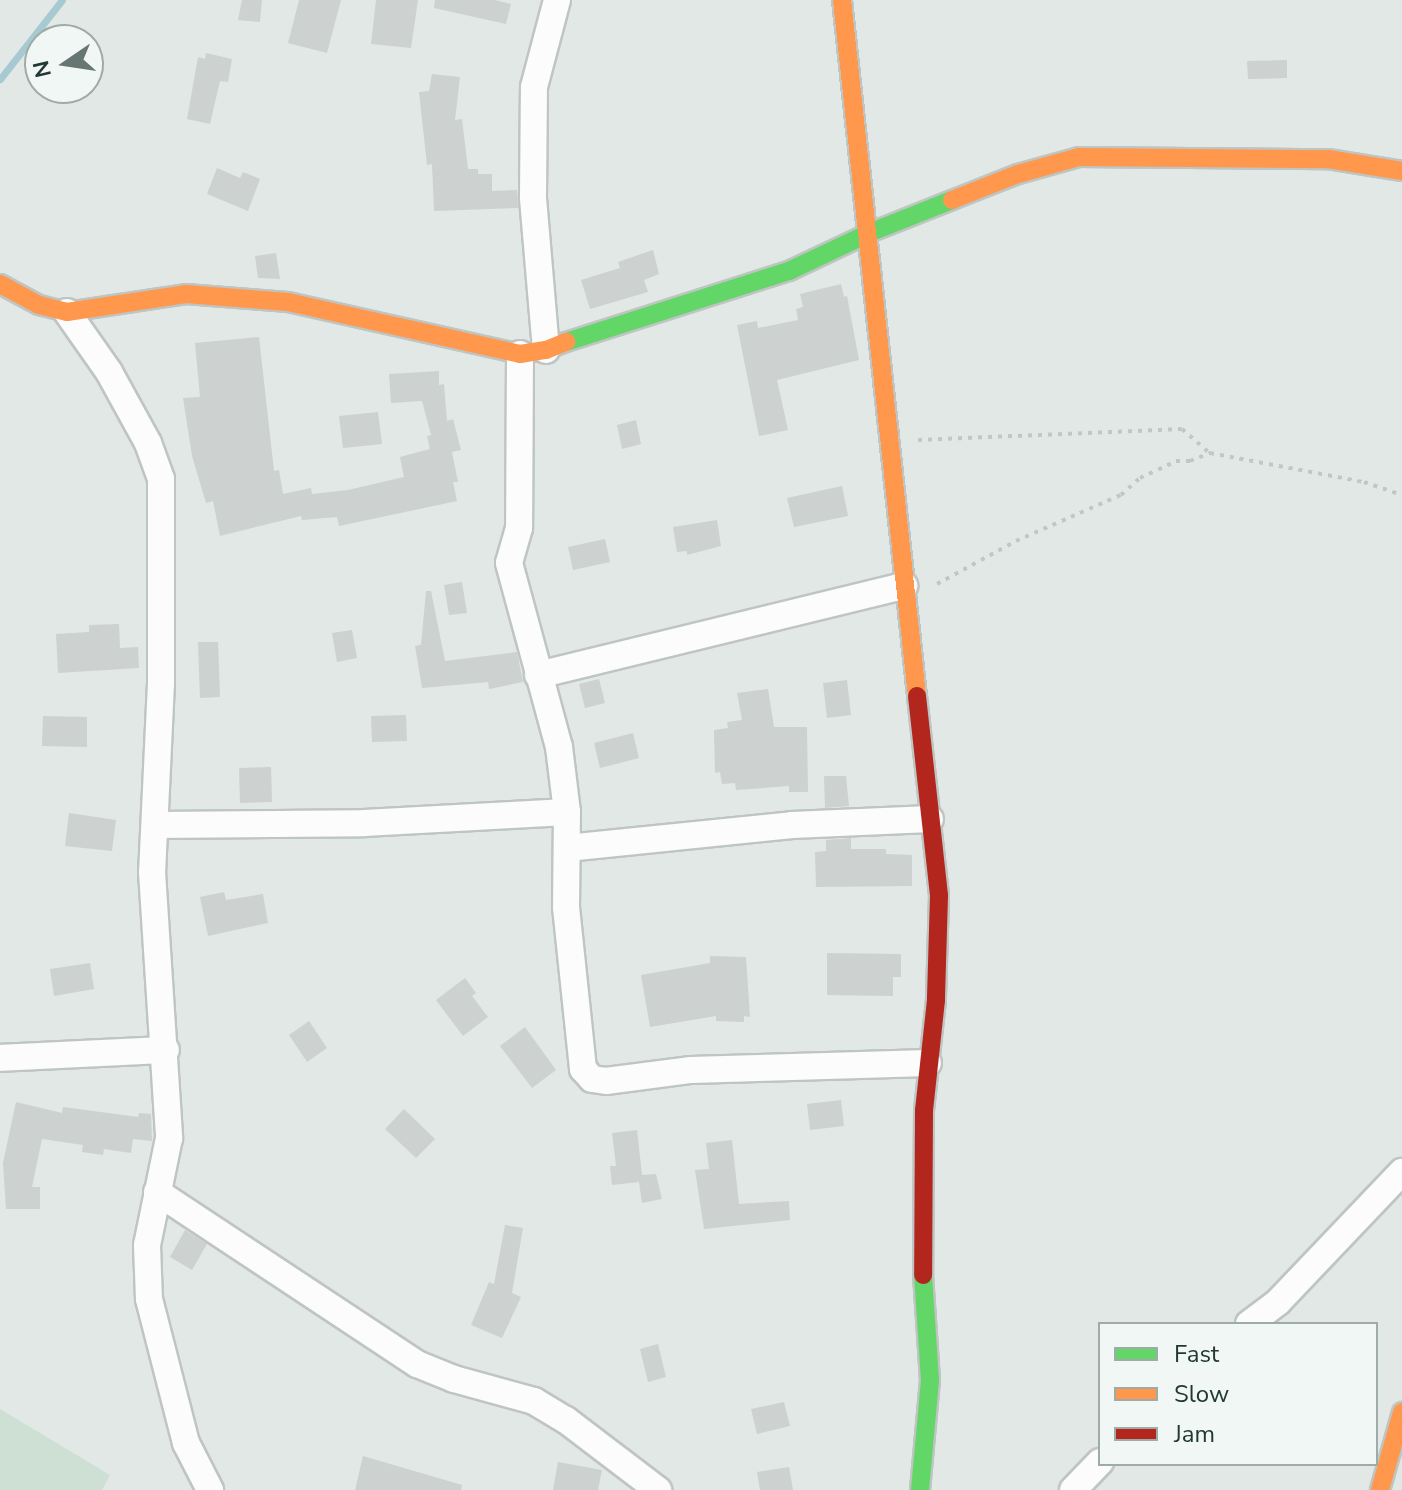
<!DOCTYPE html>
<style>
body{margin:0}
#map{position:relative;width:1402px;height:1490px;overflow:hidden;background:#e2e8e5;font-family:"Nunito Sans",sans-serif}
div>[style]{position:absolute}
.green>*{inset:0;background:#cde0d3}
.stream>*{height:7px;margin:-3.5px;padding:0 3.5px;transform-origin:3.5px;border-radius:3.5px;background:#a6c9d2}
.building>*{inset:0;background:#cdd1d0}
.path>*{height:4px;margin-top:-2px;transform-origin:0;background:repeating-linear-gradient(90deg,#c0c8c5 0 4px,transparent 0 10px)}
.roads{filter:drop-shadow(2px 0 #bfc5c2) drop-shadow(-2px 0 #bfc5c2) drop-shadow(0 2px #bfc5c2) drop-shadow(0 -2px #bfc5c2)}
.street>*{height:26px;margin:-13px;padding:0 13px;transform-origin:13px;border-radius:13px;background:#fbfcfb}
.fast>*{height:18px;margin:-9px;padding:0 9px;transform-origin:9px;border-radius:9px;background:#63d668}
.slow>*{height:18px;margin:-9px;padding:0 9px;transform-origin:9px;border-radius:9px;background:#ff974d}
.jam>*{height:18px;margin:-9px;padding:0 9px;transform-origin:9px;border-radius:9px;background:#b3261e}
span{translate:-50% -50%;white-space:nowrap;text-align:center;line-height:1.15;-webkit-text-stroke:6px #f0f7f4;paint-order:stroke}
.legend{position:absolute;left:1098px;top:1322px;width:280px;height:144px;box-sizing:border-box;background:#f0f7f4;border:2px solid #9eaba7;margin:0;padding:10px 14px;list-style:none;font-size:24px;color:#233834}
.legend li{display:flex;align-items:center;gap:16px;height:40px}
.legend b{width:40px;border:2px solid #9eaba7}
.north{position:absolute;left:24px;top:24px;width:80px;height:80px;box-sizing:border-box;background:#f0f7f4;border:2px solid #9eaba7;border-radius:50%;rotate:257deg;font-size:22px;font-weight:700;line-height:32px;text-align:center;color:#233834}
.north::after{content:'';display:block;margin:auto;width:28px;height:36px;background:#667672;clip-path:polygon(50% 0,100% 100%,50% 72%,0 100%)}
</style>
<div id="map">
<div class="green">
<i style="clip-path:polygon(0 1409px,110px 1475px,102px 1490px,0 1490px)"></i>
</div>
<div class="stream">
<i style="left:0;top:79px;width:100px;rotate:-51.9deg"></i>
</div>
<div class="building">
<i style="clip-path:polygon(242px 0,262px 0,260px 22px,238px 20px)"></i>
<i style="clip-path:polygon(299px 0,341px 0,327px 53px,288px 43px)"></i>
<i style="clip-path:polygon(376px 0,418px 0,411px 48px,371px 44px)"></i>
<i style="clip-path:polygon(435px 0,495px 0,511px 4px,506px 24px,434px 8px)"></i>
<i style="clip-path:polygon(206px 53px,232px 59px,228px 82px,220px 81px,210px 124px,187px 119px,198px 57px,205px 59px)"></i>
<i style="clip-path:polygon(1287px 60px,1287px 78px,1248px 79px,1247px 61px)"></i>
<i style="clip-path:polygon(432px 74px,460px 77px,455px 120px,462px 119px,468px 169px,478px 169px,478px 174px,492px 174px,492px 191px,517px 190px,518px 208px,434px 211px,432px 164px,427px 165px,419px 92px,429px 91px)"></i>
<i style="clip-path:polygon(217px 168px,240px 178px,243px 172px,260px 179px,248px 211px,207px 194px)"></i>
<i style="clip-path:polygon(653px 250px,659px 274px,644px 280px,648px 292px,590px 309px,581px 280px,620px 268px,618px 262px)"></i>
<i style="clip-path:polygon(276px 253px,280px 279px,258px 278px,255px 256px)"></i>
<i style="clip-path:polygon(841px 284px,844px 297px,847px 296px,859px 360px,777px 380px,788px 430px,759px 436px,737px 325px,757px 321px,758px 328px,798px 320px,796px 309px,803px 307px,800px 294px)"></i>
<i style="clip-path:polygon(259px 337px,274px 471px,279px 470px,283px 494px,311px 488px,312px 494px,348px 490px,404px 477px,400px 457px,430px 449px,427px 436px,431px 435px,422px 401px,391px 403px,389px 374px,439px 371px,439px 385px,444px 384px,447px 421px,453px 419px,461px 450px,452px 452px,458px 482px,453px 482px,457px 501px,339px 526px,337px 517px,302px 520px,301px 516px,220px 536px,213px 501px,206px 503px,192px 456px,183px 398px,200px 397px,195px 343px)"></i>
<i style="clip-path:polygon(378px 412px,382px 444px,343px 448px,339px 416px)"></i>
<i style="clip-path:polygon(636px 420px,641px 444px,622px 449px,617px 425px)"></i>
<i style="clip-path:polygon(842px 486px,848px 516px,794px 527px,787px 498px)"></i>
<i style="clip-path:polygon(717px 520px,721px 546px,687px 555px,687px 551px,677px 552px,673px 527px)"></i>
<i style="clip-path:polygon(605px 539px,610px 562px,573px 570px,568px 547px)"></i>
<i style="clip-path:polygon(462px 582px,467px 613px,449px 615px,444px 585px)"></i>
<i style="clip-path:polygon(426px 591px,431px 591px,445px 661px,517px 652px,523px 682px,489px 689px,488px 682px,422px 688px,415px 646px,421px 645px)"></i>
<i style="clip-path:polygon(119px 624px,120px 648px,138px 647px,139px 668px,58px 673px,56px 634px,89px 632px,89px 625px)"></i>
<i style="clip-path:polygon(352px 630px,357px 658px,337px 662px,332px 633px)"></i>
<i style="clip-path:polygon(198px 642px,218px 642px,220px 697px,200px 698px)"></i>
<i style="clip-path:polygon(599px 679px,605px 703px,585px 708px,579px 684px)"></i>
<i style="clip-path:polygon(847px 680px,851px 715px,827px 718px,823px 683px)"></i>
<i style="clip-path:polygon(768px 689px,774px 727px,807px 727px,808px 792px,789px 792px,789px 786px,736px 790px,735px 783px,722px 784px,720px 772px,715px 773px,714px 730px,728px 728px,727px 722px,742px 720px,737px 693px)"></i>
<i style="clip-path:polygon(406px 715px,407px 741px,372px 742px,371px 716px)"></i>
<i style="clip-path:polygon(43px 716px,87px 717px,87px 747px,42px 746px)"></i>
<i style="clip-path:polygon(633px 733px,639px 758px,600px 768px,594px 743px)"></i>
<i style="clip-path:polygon(271px 767px,272px 802px,240px 803px,239px 768px)"></i>
<i style="clip-path:polygon(824px 776px,846px 776px,849px 806px,825px 808px)"></i>
<i style="clip-path:polygon(69px 813px,116px 820px,112px 851px,65px 846px)"></i>
<i style="clip-path:polygon(851px 838px,851px 849px,886px 849px,886px 854px,912px 855px,912px 886px,816px 887px,815px 852px,826px 851px,826px 840px)"></i>
<i style="clip-path:polygon(224px 892px,226px 900px,263px 894px,268px 923px,208px 936px,200px 897px)"></i>
<i style="clip-path:polygon(827px 953px,901px 954px,901px 977px,893px 977px,893px 996px,827px 995px)"></i>
<i style="clip-path:polygon(710px 956px,746px 957px,750px 1017px,744px 1016px,744px 1022px,716px 1021px,716px 1016px,650px 1027px,641px 975px,710px 963px)"></i>
<i style="clip-path:polygon(90px 963px,94px 989px,54px 996px,50px 969px)"></i>
<i style="clip-path:polygon(465px 978px,476px 993px,472px 996px,488px 1017px,463px 1036px,436px 1000px)"></i>
<i style="clip-path:polygon(309px 1021px,327px 1048px,307px 1062px,289px 1035px)"></i>
<i style="clip-path:polygon(525px 1027px,556px 1070px,532px 1088px,500px 1046px)"></i>
<i style="clip-path:polygon(841px 1100px,844px 1126px,810px 1130px,807px 1104px)"></i>
<i style="clip-path:polygon(16px 1102px,62px 1113px,63px 1107px,138px 1117px,139px 1113px,151px 1114px,152px 1141px,133px 1139px,131px 1153px,104px 1149px,103px 1155px,82px 1152px,83px 1145px,42px 1139px,32px 1187px,40px 1187px,40px 1209px,6px 1209px,3px 1163px)"></i>
<i style="clip-path:polygon(404px 1109px,435px 1139px,416px 1158px,385px 1129px)"></i>
<i style="clip-path:polygon(637px 1130px,642px 1175px,656px 1174px,662px 1199px,642px 1203px,639px 1182px,612px 1185px,610px 1166px,616px 1166px,612px 1133px)"></i>
<i style="clip-path:polygon(732px 1140px,739px 1204px,789px 1201px,790px 1220px,704px 1229px,695px 1170px,709px 1169px,706px 1143px)"></i>
<i style="clip-path:polygon(505px 1225px,523px 1228px,512px 1293px,521px 1297px,502px 1338px,471px 1325px,489px 1282px,494px 1284px)"></i>
<i style="clip-path:polygon(185px 1230px,207px 1244px,192px 1270px,170px 1257px)"></i>
<i style="clip-path:polygon(658px 1344px,666px 1377px,648px 1382px,640px 1349px)"></i>
<i style="clip-path:polygon(784px 1402px,790px 1426px,757px 1434px,751px 1409px)"></i>
<i style="clip-path:polygon(363px 1456px,462px 1485px,461px 1490px,355px 1490px)"></i>
<i style="clip-path:polygon(558px 1462px,602px 1470px,598px 1490px,553px 1490px)"></i>
<i style="clip-path:polygon(789px 1467px,793px 1490px,760px 1490px,757px 1472px)"></i>
</div>
<div class="path">
<i style="left:918px;top:440px;width:264px;rotate:-2.4deg"></i>
<i style="left:1182px;top:429px;width:37px;rotate:41deg"></i>
<i style="left:1210px;top:453px;width:157px;rotate:10.7deg"></i>
<i style="left:1364px;top:482px;width:40px;rotate:18.9deg"></i>
<i style="left:937px;top:584px;width:90px;rotate:-28.6deg"></i>
<i style="left:1016px;top:541px;width:115px;rotate:-23.7deg"></i>
<i style="left:1121px;top:495px;width:25px;rotate:-42deg"></i>
<i style="left:1140px;top:478px;width:40px;rotate:-25deg"></i>
<i style="left:1176px;top:461px;width:14px"></i>
<i style="left:1190px;top:461px;width:22px;rotate:-22deg"></i>
</div>
<div class="roads">
<div class="street">
<i style="left:67px;top:312px;width:73px;rotate:55deg"></i>
<i style="left:109px;top:372px;width:81px;rotate:61.2deg"></i>
<i style="left:148px;top:443px;width:38px;rotate:70deg"></i>
<i style="left:161px;top:479px;width:204px;rotate:90deg"></i>
<i style="left:161px;top:683px;width:189px;rotate:92.7deg"></i>
<i style="left:152px;top:872px;width:267px;rotate:86.3deg"></i>
<i style="left:169px;top:1138px;width:109px;rotate:101.6deg"></i>
<i style="left:147px;top:1245px;width:54px;rotate:87.9deg"></i>
<i style="left:149px;top:1299px;width:149px;rotate:75.6deg"></i>
<i style="left:186px;top:1443px;width:53px;rotate:62.9deg"></i>
<i style="left:546px;top:350px;width:154px;rotate:-94.9deg"></i>
<i style="left:533px;top:197px;width:110px;rotate:-89.5deg"></i>
<i style="left:534px;top:87px;width:90px;rotate:-75.2deg"></i>
<i style="left:520px;top:354px;width:174px;rotate:90.3deg"></i>
<i style="left:519px;top:528px;width:36px;rotate:106deg"></i>
<i style="left:509px;top:563px;width:191px;rotate:74.8deg"></i>
<i style="left:559px;top:747px;width:65px;rotate:83deg"></i>
<i style="left:567px;top:812px;width:95px;rotate:90.6deg"></i>
<i style="left:566px;top:907px;width:163px;rotate:84deg"></i>
<i style="left:583px;top:1069px;width:13px;rotate:48deg"></i>
<i style="left:592px;top:1079px;width:14px;rotate:8deg"></i>
<i style="left:606px;top:1081px;width:86px;rotate:-7.4deg"></i>
<i style="left:691px;top:1070px;width:237px;rotate:-1.7deg"></i>
<i style="left:538px;top:675px;width:377px;rotate:-13.7deg"></i>
<i style="left:155px;top:825px;width:209px;rotate:-0.5deg"></i>
<i style="left:364px;top:823px;width:203px;rotate:-3.1deg"></i>
<i style="left:567px;top:848px;width:226px;rotate:-5.8deg"></i>
<i style="left:792px;top:825px;width:138px;rotate:-2.5deg"></i>
<i style="left:0;top:1058px;width:166px;rotate:-2.8deg"></i>
<i style="left:157px;top:1192px;width:312px;rotate:33.5deg"></i>
<i style="left:417px;top:1364px;width:40px;rotate:22deg"></i>
<i style="left:454px;top:1379px;width:83px;rotate:15.4deg"></i>
<i style="left:534px;top:1401px;width:37px;rotate:31deg"></i>
<i style="left:566px;top:1420px;width:116px;rotate:37.3deg"></i>
<i style="left:1249px;top:1324px;width:36px;rotate:-37deg"></i>
<i style="left:1278px;top:1302px;width:180px;rotate:-46.4deg"></i>
<i style="left:1073px;top:1490px;width:39px;rotate:-46deg"></i>
</div>
<div class="fast">
<i style="left:566px;top:342px;width:234px;rotate:-17.7deg"></i>
<i style="left:789px;top:271px;width:89px;rotate:-25.4deg"></i>
<i style="left:869px;top:233px;width:89px;rotate:-21.7deg"></i>
<i style="left:920px;top:1490px;width:110px;rotate:-84.8deg"></i>
<i style="left:930px;top:1380px;width:105px;rotate:-93.8deg"></i>
</div>
<div class="slow">
<i style="left:842px;top:0;width:700px;rotate:83.85deg"></i>
<i style="left:952px;top:200px;width:71px;rotate:-21.5deg"></i>
<i style="left:1018px;top:174px;width:63px;rotate:-15.6deg"></i>
<i style="left:1079px;top:157px;width:249px;rotate:0.5deg"></i>
<i style="left:1328px;top:159px;width:75px;rotate:9.2deg"></i>
<i style="left:0;top:284px;width:44px;rotate:28.3deg"></i>
<i style="left:39px;top:305px;width:29px;rotate:14deg"></i>
<i style="left:67px;top:312px;width:120px;rotate:-8.6deg"></i>
<i style="left:186px;top:294px;width:102px;rotate:4.5deg"></i>
<i style="left:288px;top:302px;width:238px;rotate:12.6deg"></i>
<i style="left:520px;top:354px;width:26px;rotate:-9deg"></i>
<i style="left:546px;top:350px;width:22px;rotate:-22deg"></i>
<i style="left:1380px;top:1490px;width:81px;rotate:-74.2deg"></i>
</div>
<div class="jam">
<i style="left:917px;top:696px;width:201px;rotate:83.7deg"></i>
<i style="left:939px;top:896px;width:104px;rotate:91.7deg"></i>
<i style="left:936px;top:1000px;width:111px;rotate:96.2deg"></i>
<i style="left:924px;top:1110px;width:165px;rotate:90.3deg"></i>
</div>
</div>
<ul class="legend">
<li><b style="height:10px;background:#63d668"></b>Fast</li>
<li><b style="height:10px;background:#ff974d"></b>Slow</li>
<li><b style="height:10px;background:#b3261e"></b>Jam</li>
</ul>
<div class="north">N</div>
</div>
